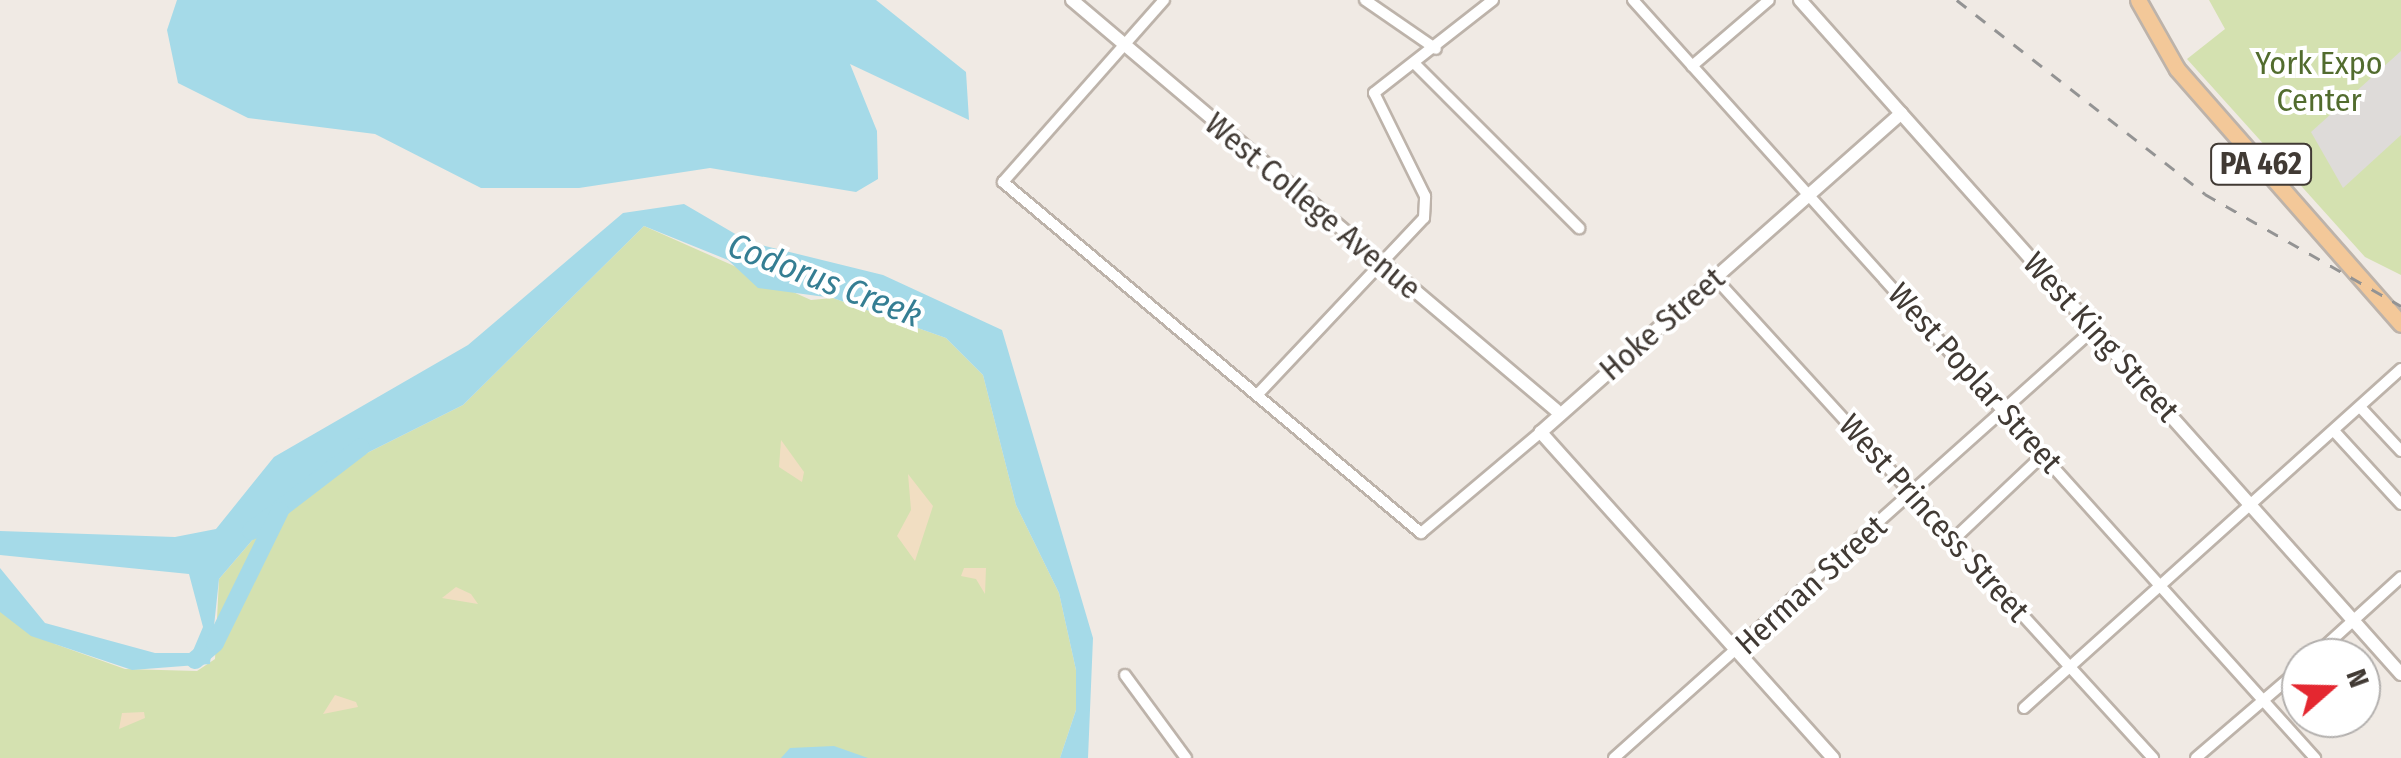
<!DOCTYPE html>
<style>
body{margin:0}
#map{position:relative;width:2401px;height:758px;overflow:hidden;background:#f0eae4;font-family:"Fira Sans Condensed",sans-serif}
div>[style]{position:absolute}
.green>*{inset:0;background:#d4e1b0}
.sand>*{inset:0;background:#f1dec2}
.parking>*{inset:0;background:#dedbd9}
.water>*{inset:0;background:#a5dae8}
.river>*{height:18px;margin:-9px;padding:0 9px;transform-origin:9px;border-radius:9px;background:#a5dae8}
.roads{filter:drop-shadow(2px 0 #bdb3aa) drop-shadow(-2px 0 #bdb3aa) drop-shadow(0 2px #bdb3aa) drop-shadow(0 -2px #bdb3aa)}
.minor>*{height:10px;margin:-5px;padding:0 5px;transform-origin:5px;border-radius:5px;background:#fff}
.tertiary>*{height:12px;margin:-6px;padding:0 6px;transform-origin:6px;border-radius:6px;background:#fff}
.primary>*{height:15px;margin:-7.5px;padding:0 7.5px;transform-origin:7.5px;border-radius:7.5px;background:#f3c899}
.rail>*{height:2.5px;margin-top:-1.25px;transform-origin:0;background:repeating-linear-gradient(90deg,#939393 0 12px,transparent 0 24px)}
span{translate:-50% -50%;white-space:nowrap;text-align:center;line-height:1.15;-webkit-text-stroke:8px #fff;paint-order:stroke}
.shield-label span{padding:2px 8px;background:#fff;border:2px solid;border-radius:8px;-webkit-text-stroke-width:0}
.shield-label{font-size:30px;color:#413a34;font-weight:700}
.park-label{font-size:32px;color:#526c2e}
.street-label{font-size:32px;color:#413a34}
.water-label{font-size:35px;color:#357e93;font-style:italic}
.north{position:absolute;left:2281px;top:638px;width:100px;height:100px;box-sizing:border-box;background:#fff;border:2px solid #b3b0ae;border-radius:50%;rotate:70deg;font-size:28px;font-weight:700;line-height:40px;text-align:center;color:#413a34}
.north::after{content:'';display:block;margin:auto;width:35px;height:45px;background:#e42730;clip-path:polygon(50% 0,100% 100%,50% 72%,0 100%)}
</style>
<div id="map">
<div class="green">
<i style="clip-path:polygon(2209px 0,2401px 0,2401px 275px,2365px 257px,2187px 59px,2225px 29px)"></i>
<i style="clip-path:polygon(644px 226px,811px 300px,833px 298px,946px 338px,983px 375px,1016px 505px,1059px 593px,1076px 670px,1076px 710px,1060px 758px,0 758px,0 603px,55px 644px,125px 669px,197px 671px,215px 659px,219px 579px,297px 488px,463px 405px)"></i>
</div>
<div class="sand">
<i style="clip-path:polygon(781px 440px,804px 472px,802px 482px,779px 467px)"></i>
<i style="clip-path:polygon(908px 474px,933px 506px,915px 561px,897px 536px,911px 510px)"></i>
<i style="clip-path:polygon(964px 568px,986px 568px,985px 594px,976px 579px,961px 576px)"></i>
<i style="clip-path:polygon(456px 587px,471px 594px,478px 604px,442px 598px)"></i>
<i style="clip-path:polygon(335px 695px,356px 702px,358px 707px,323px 714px)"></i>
<i style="clip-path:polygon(122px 713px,144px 712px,145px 718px,119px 729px)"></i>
</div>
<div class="parking">
<i style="clip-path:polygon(2401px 51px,2401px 135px,2343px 188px,2311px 132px)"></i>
</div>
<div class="water">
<i style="clip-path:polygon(177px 0,876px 0,966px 72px,969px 120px,850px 64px,877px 131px,878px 179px,856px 192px,710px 168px,579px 188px,481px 188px,375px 134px,248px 118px,178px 83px,167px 30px)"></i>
<i style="clip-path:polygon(684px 204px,749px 242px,883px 275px,1002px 330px,1093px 638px,1088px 758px,1060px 758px,1076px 710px,1076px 670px,1059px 593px,1016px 505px,983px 375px,946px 338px,833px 298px,758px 288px,728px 260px,644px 226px,463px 405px,297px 488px,219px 579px,210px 664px,132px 670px,31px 636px,0 612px,0 568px,45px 623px,155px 653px,192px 653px,203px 627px,189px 574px,0 555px,0 531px,175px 537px,216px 529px,274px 457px,468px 345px,623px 213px)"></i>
<i style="clip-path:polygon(834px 746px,868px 758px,781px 758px,790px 748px)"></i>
</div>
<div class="river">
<i style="left:251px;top:531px;width:138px;rotate:-37.4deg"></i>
<i style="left:195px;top:660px;width:26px;rotate:-40deg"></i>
<i style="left:215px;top:643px;width:147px;rotate:-63.8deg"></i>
</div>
<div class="roads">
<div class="minor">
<i style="left:1164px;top:0;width:243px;rotate:131.5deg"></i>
<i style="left:1003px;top:182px;width:546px;rotate:40.02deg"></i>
<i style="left:1421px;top:533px;width:157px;rotate:-40.1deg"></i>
<i style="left:1365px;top:0;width:86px;rotate:34.6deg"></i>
<i style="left:1633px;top:0;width:1020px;rotate:48.02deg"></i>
<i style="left:1416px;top:65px;width:231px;rotate:45deg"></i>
<i style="left:1692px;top:66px;width:101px;rotate:-40.6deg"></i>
<i style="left:1715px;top:278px;width:650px;rotate:47.62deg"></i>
<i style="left:1258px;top:394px;width:242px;rotate:-46.7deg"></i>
<i style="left:1424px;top:218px;width:22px;rotate:-87deg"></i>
<i style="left:1425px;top:196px;width:115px;rotate:-116.3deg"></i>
<i style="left:1374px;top:93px;width:151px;rotate:-38deg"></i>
<i style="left:2360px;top:407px;width:60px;rotate:47deg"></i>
<i style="left:2334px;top:431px;width:99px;rotate:47.5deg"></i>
<i style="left:1953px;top:540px;width:125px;rotate:-43.4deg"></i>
<i style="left:2312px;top:658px;width:120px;rotate:-42.3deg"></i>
<i style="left:1125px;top:675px;width:103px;rotate:53.7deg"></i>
<i style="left:2024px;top:708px;width:507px;rotate:-41.96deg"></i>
<i style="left:1614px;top:758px;width:644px;rotate:-41.79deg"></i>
<i style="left:2196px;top:758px;width:138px;rotate:-40.6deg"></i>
</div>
<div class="tertiary">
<i style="left:1072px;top:0;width:634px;rotate:40.27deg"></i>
<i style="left:1800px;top:0;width:903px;rotate:48.28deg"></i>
<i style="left:1833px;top:758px;width:438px;rotate:-131.9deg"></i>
<i style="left:1541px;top:432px;width:481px;rotate:-41.5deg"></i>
</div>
<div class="primary">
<i style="left:2138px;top:0;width:79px;rotate:60.5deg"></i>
<i style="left:2177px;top:69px;width:339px;rotate:48.7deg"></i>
</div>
</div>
<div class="rail">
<i style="left:1957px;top:0;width:315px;rotate:38deg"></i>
<i style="left:2205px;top:194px;width:226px;rotate:29.7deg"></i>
</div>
<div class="shield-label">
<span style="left:2261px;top:164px">PA 462</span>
</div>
<div class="park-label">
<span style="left:2319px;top:82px">York Expo<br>Center</span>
</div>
<div class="street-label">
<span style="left:1313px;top:206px;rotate:40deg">West College Avenue</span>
<span style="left:1662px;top:324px;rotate:-41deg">Hoke Street</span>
<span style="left:2101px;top:337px;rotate:48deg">West King Street</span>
<span style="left:1975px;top:378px;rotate:48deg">West Poplar Street</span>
<span style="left:1934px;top:518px;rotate:48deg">West Princess Street</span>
<span style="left:1811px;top:585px;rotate:-42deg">Herman Street</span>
</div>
<div class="water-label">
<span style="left:825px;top:280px;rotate:21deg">Codorus Creek</span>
</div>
<div class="north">N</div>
</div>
